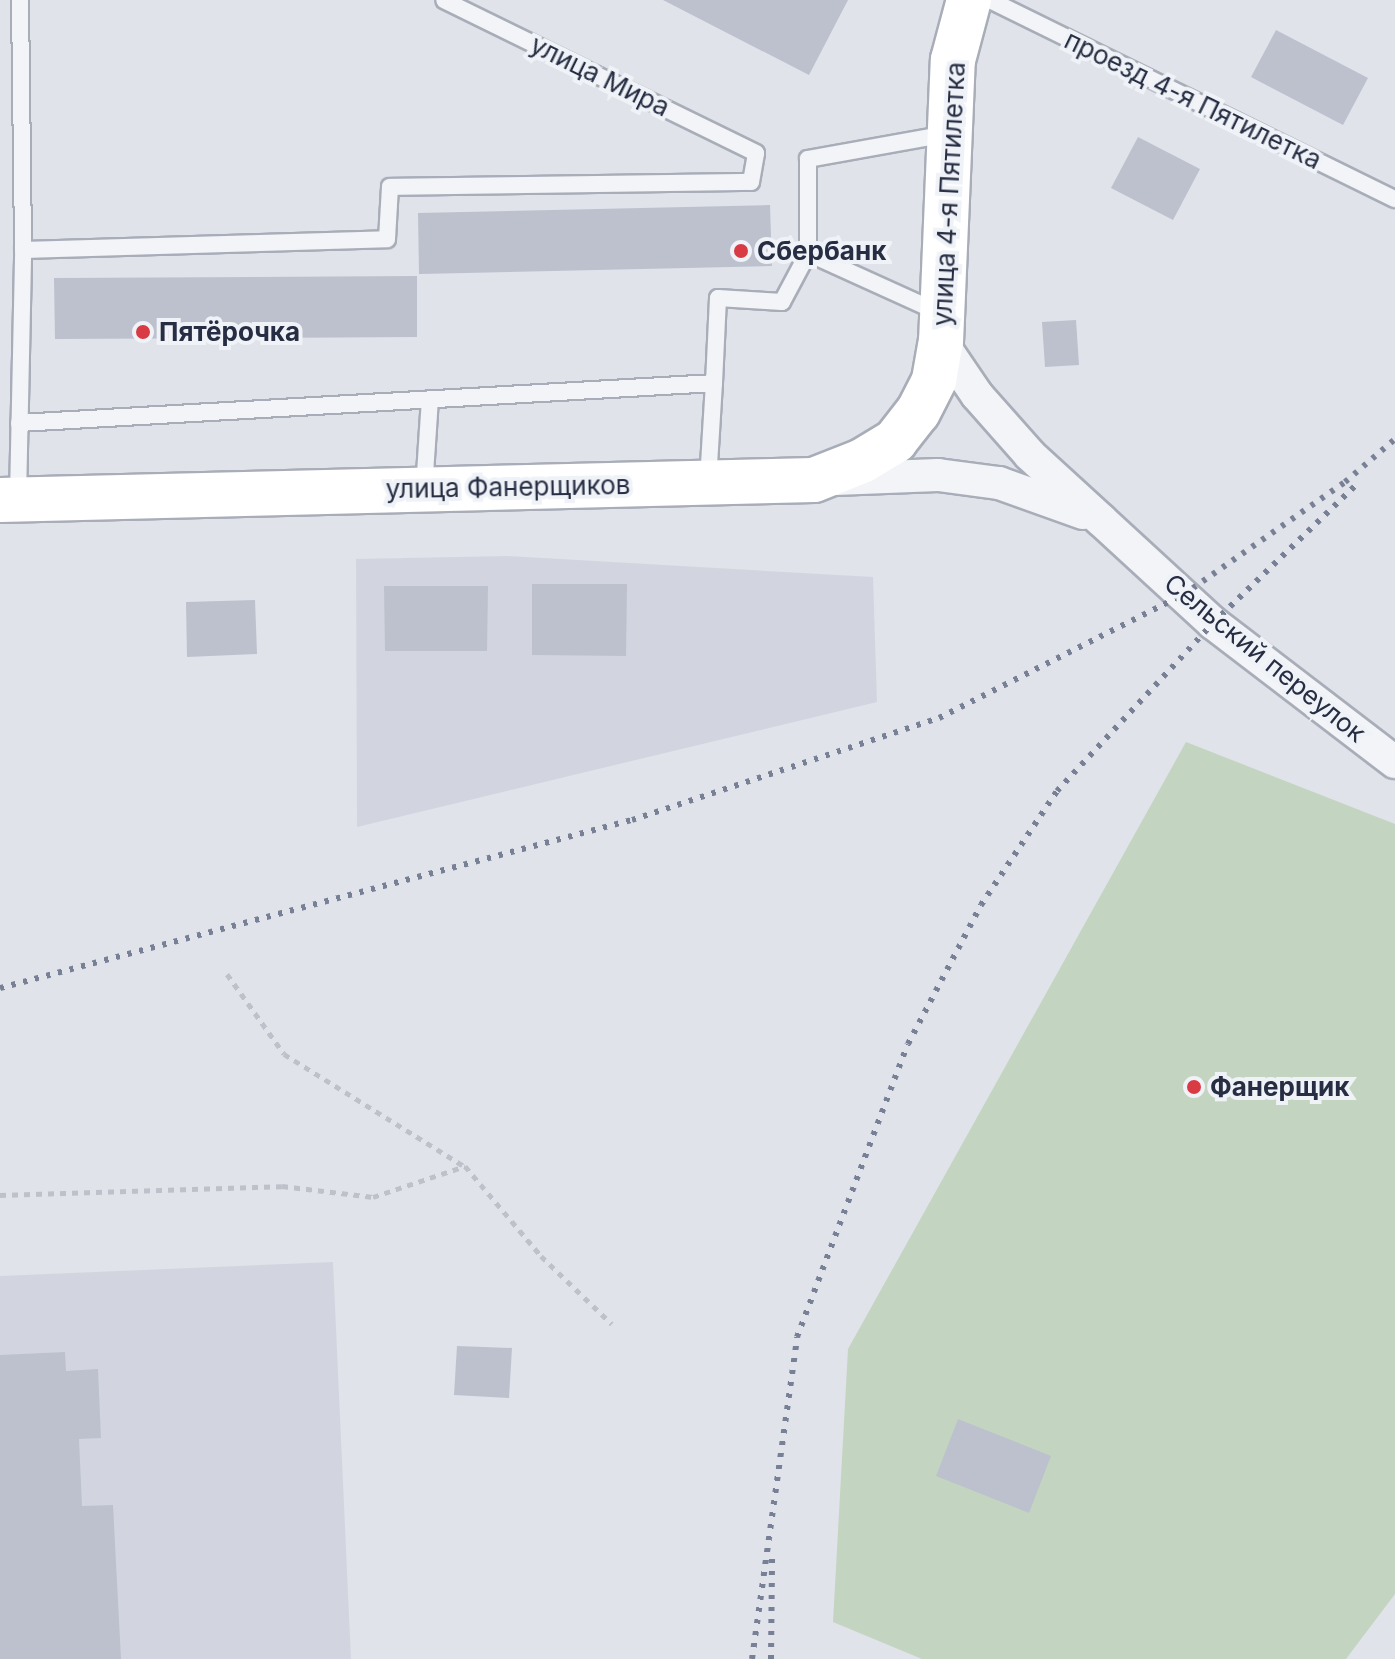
<!DOCTYPE html>
<meta charset="utf-8">
<style>
body{margin:0}
#map{position:relative;width:1395px;height:1659px;overflow:hidden;background:#e0e3ea;font-family:Inter,sans-serif}
div>[style]{position:absolute}
.built>*{inset:0;background:#d2d5df}
.green>*{inset:0;background:#c3d5c0}
.building>*{inset:0;background:#bcc1cd}
.path>*{height:5px;margin-top:-2.5px;transform-origin:0;background:repeating-linear-gradient(90deg,#bec1c9 0 6px,transparent 0 12px)}
.roads{filter:drop-shadow(2px 0 #a8adb8) drop-shadow(-2px 0 #a8adb8) drop-shadow(0 2px #a8adb8) drop-shadow(0 -2px #a8adb8)}
.lane>*{height:16px;margin:-8px;padding:0 8px;transform-origin:8px;border-radius:8px;background:#f3f4f8}
.street>*{height:32px;margin:-16px;padding:0 16px;transform-origin:16px;border-radius:16px;background:#f3f4f8}
.primary>*{height:44px;margin:-22px;padding:0 22px;transform-origin:22px;border-radius:22px;background:#fff}
.rail>*{height:6px;margin-top:-3px;transform-origin:0;background:repeating-linear-gradient(90deg,#788095 0 4px,transparent 0 12px)}
.dots>*{width:22px;height:22px;translate:-50% -50%;box-sizing:border-box;border:4px solid #eff2f7;border-radius:50%}
span{translate:-50% -50%;white-space:nowrap;text-align:center;line-height:1.15;-webkit-text-stroke:8px #eff2f7;paint-order:stroke}
.street-label{font-size:26px;color:#272e43}
.poi-label{font-size:26px;color:#272e43;font-weight:700}
.left{translate:0 -50%;text-align:left}
</style>
<div id="map">
<div class="built">
<i style="clip-path:polygon(507px 556px,873px 577px,877px 702px,357px 827px,356px 559px)"></i>
<i style="clip-path:polygon(333px 1262px,351px 1659px,0 1659px,0 1276px)"></i>
</div>
<div class="green">
<i style="clip-path:polygon(1186px 742px,1395px 824px,1395px 1594px,1346px 1659px,922px 1659px,833px 1622px,848px 1349px)"></i>
</div>
<div class="building">
<i style="clip-path:polygon(663px 0,848px 0,809px 75px)"></i>
<i style="clip-path:polygon(1276px 30px,1368px 78px,1343px 125px,1251px 77px)"></i>
<i style="clip-path:polygon(1138px 137px,1200px 169px,1173px 220px,1111px 188px)"></i>
<i style="clip-path:polygon(770px 205px,772px 266px,419px 274px,418px 213px)"></i>
<i style="clip-path:polygon(417px 276px,417px 337px,55px 339px,54px 278px)"></i>
<i style="clip-path:polygon(1076px 320px,1079px 365px,1045px 367px,1042px 322px)"></i>
<i style="clip-path:polygon(532px 584px,627px 584px,626px 656px,532px 655px)"></i>
<i style="clip-path:polygon(384px 586px,488px 586px,487px 651px,385px 651px)"></i>
<i style="clip-path:polygon(255px 600px,257px 654px,187px 657px,186px 602px)"></i>
<i style="clip-path:polygon(457px 1346px,512px 1348px,509px 1398px,454px 1395px)"></i>
<i style="clip-path:polygon(65px 1352px,66px 1371px,98px 1369px,101px 1438px,79px 1439px,82px 1506px,113px 1505px,121px 1659px,0 1659px,0 1355px)"></i>
<i style="clip-path:polygon(958px 1419px,1051px 1456px,1029px 1513px,936px 1476px)"></i>
</div>
<div class="path">
<i style="left:227px;top:974px;width:98px;rotate:54.5deg"></i>
<i style="left:284px;top:1054px;width:212px;rotate:31.9deg"></i>
<i style="left:0;top:1195px;width:282px;rotate:-1.8deg"></i>
<i style="left:282px;top:1186px;width:92px;rotate:6.9deg"></i>
<i style="left:373px;top:1197px;width:97px;rotate:-18.6deg"></i>
<i style="left:465px;top:1166px;width:118px;rotate:49.8deg"></i>
<i style="left:541px;top:1256px;width:98px;rotate:43.8deg"></i>
</div>
<div class="roads">
<div class="lane">
<i style="left:20px;top:0;width:250px;rotate:89.3deg"></i>
<i style="left:990px;top:0;width:451px;rotate:26.2deg"></i>
<i style="left:940px;top:313px;width:145px;rotate:-155.6deg"></i>
<i style="left:808px;top:253px;width:94px;rotate:-90deg"></i>
<i style="left:808px;top:159px;width:141px;rotate:-10.2deg"></i>
<i style="left:19px;top:423px;width:696px;rotate:-3.29deg"></i>
<i style="left:714px;top:383px;width:85px;rotate:-87.3deg"></i>
<i style="left:718px;top:298px;width:64px;rotate:3.6deg"></i>
<i style="left:782px;top:302px;width:55px;rotate:-62deg"></i>
<i style="left:708px;top:481px;width:98px;rotate:-86.5deg"></i>
<i style="left:424px;top:489px;width:90px;rotate:-86.2deg"></i>
<i style="left:18px;top:498px;width:248px;rotate:-88.8deg"></i>
<i style="left:23px;top:250px;width:364px;rotate:-1.7deg"></i>
<i style="left:387px;top:239px;width:52px;rotate:-86.7deg"></i>
<i style="left:390px;top:187px;width:361px;rotate:-0.8deg"></i>
<i style="left:751px;top:182px;width:29px;rotate:-80deg"></i>
<i style="left:756px;top:153px;width:347px;rotate:-153.9deg"></i>
</div>
<div class="street">
<i style="left:941px;top:342px;width:64px;rotate:55.8deg"></i>
<i style="left:977px;top:395px;width:80px;rotate:48.5deg"></i>
<i style="left:1030px;top:455px;width:96px;rotate:42.5deg"></i>
<i style="left:1101px;top:520px;width:152px;rotate:42.6deg"></i>
<i style="left:1213px;top:623px;width:229px;rotate:37.4deg"></i>
<i style="left:835px;top:479px;width:103px;rotate:-2.2deg"></i>
<i style="left:938px;top:475px;width:62px;rotate:7.5deg"></i>
<i style="left:999px;top:483px;width:89px;rotate:19.7deg"></i>
</div>
<div class="primary">
<i style="left:0;top:500px;width:814px;rotate:-1.41deg"></i>
<i style="left:814px;top:480px;width:52px;rotate:-21.6deg"></i>
<i style="left:862px;top:461px;width:39px;rotate:-31deg"></i>
<i style="left:895px;top:441px;width:37px;rotate:-52deg"></i>
<i style="left:918px;top:412px;width:36px;rotate:-63deg"></i>
<i style="left:934px;top:380px;width:39px;rotate:-80deg"></i>
<i style="left:941px;top:342px;width:282px;rotate:-87.6deg"></i>
<i style="left:953px;top:60px;width:62px;rotate:-75.1deg"></i>
</div>
</div>
<div class="rail">
<i style="left:0;top:988px;width:654px;rotate:-14.89deg"></i>
<i style="left:632px;top:820px;width:324px;rotate:-18.4deg"></i>
<i style="left:939px;top:718px;width:273px;rotate:-26.8deg"></i>
<i style="left:1183px;top:595px;width:198px;rotate:-34.9deg"></i>
<i style="left:1345px;top:482px;width:66px;rotate:-40.7deg"></i>
<i style="left:752px;top:1659px;width:325px;rotate:-82deg"></i>
<i style="left:797px;top:1337px;width:313px;rotate:-69.3deg"></i>
<i style="left:908px;top:1044px;width:157px;rotate:-62.3deg"></i>
<i style="left:981px;top:905px;width:137px;rotate:-56.3deg"></i>
<i style="left:1057px;top:791px;width:229px;rotate:-47.1deg"></i>
<i style="left:1213px;top:623px;width:200px;rotate:-44deg"></i>
<i style="left:771px;top:1659px;width:102px;rotate:-89.4deg"></i>
</div>
<div class="dots">
<i style="left:741px;top:251px;background:#d93b44"></i>
<i style="left:143px;top:332px;background:#d93b44"></i>
<i style="left:1194px;top:1087px;background:#d93b44"></i>
</div>
<div class="street-label">
<span style="left:600px;top:76px;rotate:26deg">улица Мира</span>
<span style="left:1193px;top:100px;rotate:26deg">проезд 4-я Пятилетка</span>
<span style="left:949px;top:194px;rotate:-87deg">улица 4-я Пятилетка</span>
<span style="left:508px;top:487px;rotate:-1deg">улица Фанерщиков</span>
<span style="left:1265px;top:658px;rotate:39deg">Сельский переулок</span>
</div>
<div class="poi-label">
<span class="left" style="left:757px;top:251px">Сбербанк</span>
<span class="left" style="left:159px;top:332px">Пятёрочка</span>
<span class="left" style="left:1210px;top:1087px">Фанерщик</span>
</div>
</div>
